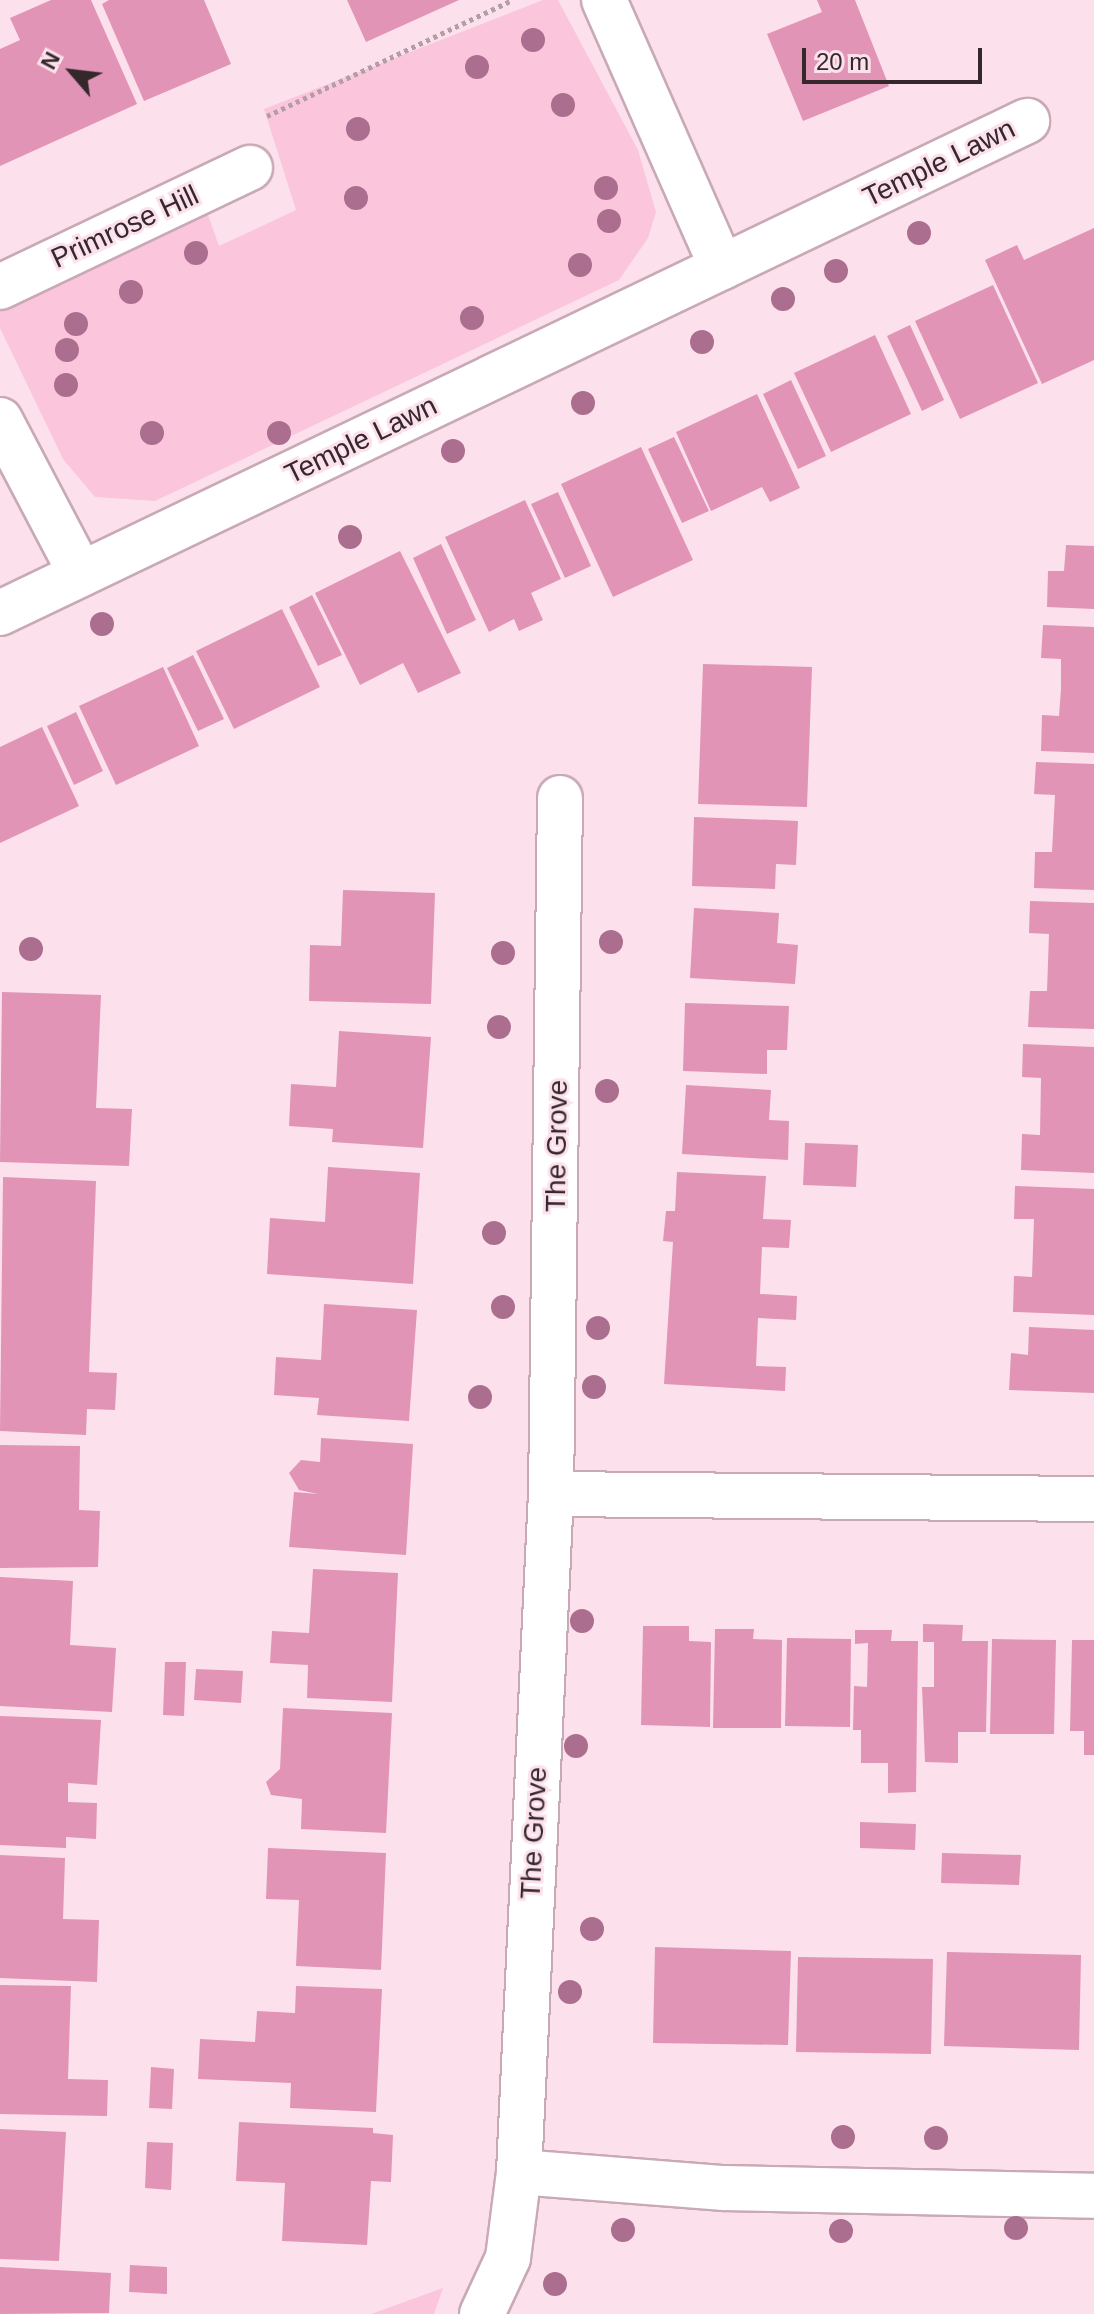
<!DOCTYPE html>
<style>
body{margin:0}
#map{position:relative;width:1094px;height:2314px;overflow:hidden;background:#fce1ec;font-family:Arial,sans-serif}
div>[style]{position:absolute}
.green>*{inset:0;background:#fbc5db}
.building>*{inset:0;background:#e194b5}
.path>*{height:5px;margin-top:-2.5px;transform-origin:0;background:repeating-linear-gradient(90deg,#b39ea6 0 4px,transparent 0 8px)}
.roads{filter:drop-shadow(2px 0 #c8a9b5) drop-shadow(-2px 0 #c8a9b5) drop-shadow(0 2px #c8a9b5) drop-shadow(0 -2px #c8a9b5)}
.street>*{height:44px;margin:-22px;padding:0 22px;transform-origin:22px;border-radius:22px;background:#fff}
.trees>*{width:24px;height:24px;margin:-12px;border-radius:50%;background:#ac6e8e}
span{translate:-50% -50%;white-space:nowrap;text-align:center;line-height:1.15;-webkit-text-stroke:6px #fce1ec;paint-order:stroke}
.street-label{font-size:28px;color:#34282d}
.north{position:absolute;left:32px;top:32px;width:80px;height:80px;-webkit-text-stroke:6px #fce1ec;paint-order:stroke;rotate:298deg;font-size:22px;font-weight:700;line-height:32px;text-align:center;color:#34282d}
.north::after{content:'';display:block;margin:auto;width:28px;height:36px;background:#34282d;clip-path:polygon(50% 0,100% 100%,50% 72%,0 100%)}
.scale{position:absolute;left:802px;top:48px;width:180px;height:36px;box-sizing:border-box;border:4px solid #34282d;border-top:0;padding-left:10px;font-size:24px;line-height:28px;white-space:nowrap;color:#34282d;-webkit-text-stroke:6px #fce1ec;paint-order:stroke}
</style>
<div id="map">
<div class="green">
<i style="clip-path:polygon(543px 0,558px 0,638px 150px,656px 212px,648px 238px,619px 280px,155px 501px,95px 497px,63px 459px,0 328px,0 311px,207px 212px,219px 246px,296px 210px,264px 109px)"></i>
<i style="clip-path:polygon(443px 2288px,434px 2314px,371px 2314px)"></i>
</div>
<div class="building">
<i style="clip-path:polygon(51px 0,91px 0,137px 104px,0 166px,0 49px,20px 40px,10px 18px)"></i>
<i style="clip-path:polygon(109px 0,204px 0,231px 64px,144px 101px,102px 4px)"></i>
<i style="clip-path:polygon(347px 0,459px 0,366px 42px)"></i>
<i style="clip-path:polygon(817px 0,855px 0,889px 86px,803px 121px,767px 34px,822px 12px)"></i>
<i style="clip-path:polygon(1094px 228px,1094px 360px,1042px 384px,985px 260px,1017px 245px,1024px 260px)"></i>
<i style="clip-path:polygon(993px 285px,1038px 383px,960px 419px,915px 321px)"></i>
<i style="clip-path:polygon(910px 325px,944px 400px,922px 411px,887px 336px)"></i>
<i style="clip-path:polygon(875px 335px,911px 414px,831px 452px,794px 373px)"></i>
<i style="clip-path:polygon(791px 380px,826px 456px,798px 469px,763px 394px)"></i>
<i style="clip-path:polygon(757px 394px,800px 488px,770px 502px,762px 487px,711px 511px,676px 432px)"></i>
<i style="clip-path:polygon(674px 437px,709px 511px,682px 523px,648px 449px)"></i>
<i style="clip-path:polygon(641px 447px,693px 560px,613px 597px,561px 484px)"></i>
<i style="clip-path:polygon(558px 492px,591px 566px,565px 578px,531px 504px)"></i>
<i style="clip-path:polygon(525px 500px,561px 579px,531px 593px,543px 620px,519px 631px,514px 619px,489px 632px,445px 537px)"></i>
<i style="clip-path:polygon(441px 544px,476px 620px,447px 634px,413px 558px)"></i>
<i style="clip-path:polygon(1066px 545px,1094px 546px,1094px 609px,1047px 607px,1048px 571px,1064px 571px)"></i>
<i style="clip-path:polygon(400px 551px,461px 673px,418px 693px,403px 663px,360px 685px,315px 593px)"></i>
<i style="clip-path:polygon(312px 595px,342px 655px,318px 666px,289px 607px)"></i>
<i style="clip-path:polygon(282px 609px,320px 687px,234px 729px,196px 651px)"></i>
<i style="clip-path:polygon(1043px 625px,1094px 627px,1094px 753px,1041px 751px,1042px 715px,1059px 716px,1061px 689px,1061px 659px,1041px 658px)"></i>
<i style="clip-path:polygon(193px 655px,224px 719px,198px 731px,167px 668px)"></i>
<i style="clip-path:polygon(703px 664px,812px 667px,807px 807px,698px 804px)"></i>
<i style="clip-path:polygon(163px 667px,199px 746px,116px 785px,79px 706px)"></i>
<i style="clip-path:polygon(76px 712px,103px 771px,74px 785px,47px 726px)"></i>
<i style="clip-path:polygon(42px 727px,79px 806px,0 843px,0 747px)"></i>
<i style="clip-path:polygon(1036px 762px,1094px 764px,1094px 890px,1034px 888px,1035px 852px,1052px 852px,1055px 795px,1034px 794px)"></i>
<i style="clip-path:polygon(694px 817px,798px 821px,796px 865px,776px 864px,775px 889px,692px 886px)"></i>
<i style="clip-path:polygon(343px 890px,435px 893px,431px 1004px,309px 1001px,310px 945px,341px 946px)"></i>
<i style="clip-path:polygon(1030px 901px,1094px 903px,1094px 1029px,1028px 1027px,1030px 991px,1047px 991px,1049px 934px,1029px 933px)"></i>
<i style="clip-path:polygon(694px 908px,779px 913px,777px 943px,798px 945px,795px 984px,690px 978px)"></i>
<i style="clip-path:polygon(2px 992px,101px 995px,96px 1108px,132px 1109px,129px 1166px,0 1162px)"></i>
<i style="clip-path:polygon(685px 1003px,789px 1006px,787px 1050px,767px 1050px,767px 1074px,683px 1071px)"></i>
<i style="clip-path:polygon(339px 1031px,431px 1037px,423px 1148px,332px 1142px,333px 1129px,289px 1126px,291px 1084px,336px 1087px)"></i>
<i style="clip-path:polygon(1023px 1044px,1094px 1047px,1094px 1173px,1021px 1170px,1022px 1134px,1040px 1135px,1041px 1078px,1022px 1077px)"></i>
<i style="clip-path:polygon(686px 1085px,771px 1090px,769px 1120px,789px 1121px,788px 1160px,682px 1154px)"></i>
<i style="clip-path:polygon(805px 1143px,858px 1145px,856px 1187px,803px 1185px)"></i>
<i style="clip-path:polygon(328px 1167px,420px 1173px,413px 1284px,267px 1274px,270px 1218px,325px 1222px)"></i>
<i style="clip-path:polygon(677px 1172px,766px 1176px,763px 1219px,791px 1220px,789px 1248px,762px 1247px,760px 1294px,797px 1296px,796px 1320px,758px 1318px,756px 1366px,786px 1367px,785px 1391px,664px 1384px,673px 1242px,663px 1241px,666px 1211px,675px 1211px)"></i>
<i style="clip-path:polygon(3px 1177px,96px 1181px,89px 1372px,117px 1373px,115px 1410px,87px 1409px,86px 1435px,0 1431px)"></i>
<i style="clip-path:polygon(1015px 1186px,1094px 1189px,1094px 1315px,1013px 1312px,1014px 1276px,1032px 1277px,1034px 1219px,1014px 1219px)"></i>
<i style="clip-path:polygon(324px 1304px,417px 1310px,409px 1421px,317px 1415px,319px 1398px,274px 1395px,276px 1357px,321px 1360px)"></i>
<i style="clip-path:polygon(1029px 1327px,1094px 1330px,1094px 1393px,1009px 1390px,1011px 1353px,1028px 1355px)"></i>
<i style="clip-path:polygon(321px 1438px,413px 1444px,406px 1555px,289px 1547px,294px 1492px,318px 1494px,299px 1490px,289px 1473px,301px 1460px,320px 1462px)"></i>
<i style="clip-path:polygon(0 1445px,80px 1446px,79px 1510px,100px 1511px,98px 1567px,0 1568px)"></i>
<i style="clip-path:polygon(313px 1569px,398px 1573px,392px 1702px,307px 1698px,308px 1665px,270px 1663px,272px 1631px,309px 1633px)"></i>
<i style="clip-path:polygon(0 1577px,73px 1581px,70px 1645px,116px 1648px,112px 1712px,0 1706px)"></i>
<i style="clip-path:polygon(923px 1624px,963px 1625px,962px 1641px,988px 1641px,986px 1732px,958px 1732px,958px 1763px,925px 1762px,922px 1687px,934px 1687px,934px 1642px,923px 1642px)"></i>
<i style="clip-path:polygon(643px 1626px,689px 1626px,689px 1641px,711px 1642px,710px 1727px,641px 1725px)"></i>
<i style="clip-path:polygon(715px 1629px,754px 1629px,753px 1639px,782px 1640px,781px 1728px,713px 1728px)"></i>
<i style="clip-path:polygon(855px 1630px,892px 1630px,891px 1641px,918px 1641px,916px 1792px,888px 1793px,888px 1763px,861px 1763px,861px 1730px,853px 1730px,854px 1686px,867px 1687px,868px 1643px,855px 1644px)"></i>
<i style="clip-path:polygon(787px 1638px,851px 1639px,850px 1727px,785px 1726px)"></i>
<i style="clip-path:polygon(992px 1639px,1056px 1640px,1054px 1734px,990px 1734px)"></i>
<i style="clip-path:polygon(1072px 1640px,1094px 1640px,1094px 1755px,1084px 1755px,1084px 1731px,1070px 1731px)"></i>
<i style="clip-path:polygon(165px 1662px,186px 1662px,184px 1716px,163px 1715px)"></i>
<i style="clip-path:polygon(196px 1669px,243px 1671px,241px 1703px,194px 1700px)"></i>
<i style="clip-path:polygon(283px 1708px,392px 1713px,386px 1833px,301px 1829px,302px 1799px,271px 1795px,266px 1782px,280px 1769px)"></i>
<i style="clip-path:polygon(0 1716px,101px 1720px,97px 1785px,68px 1783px,68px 1802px,97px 1803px,96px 1839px,66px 1837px,66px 1848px,0 1845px)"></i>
<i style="clip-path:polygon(860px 1822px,916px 1824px,915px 1850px,860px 1848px)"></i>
<i style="clip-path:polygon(268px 1848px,386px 1853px,381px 1970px,296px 1966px,299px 1900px,266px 1899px)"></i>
<i style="clip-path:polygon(942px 1853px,1021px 1855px,1019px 1885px,941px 1883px)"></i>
<i style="clip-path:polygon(0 1855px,65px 1858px,63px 1919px,99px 1920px,97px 1982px,0 1978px)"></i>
<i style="clip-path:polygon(655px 1947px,791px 1951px,788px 2045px,653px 2043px)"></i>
<i style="clip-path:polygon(947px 1952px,1081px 1955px,1079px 2050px,944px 2046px)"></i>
<i style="clip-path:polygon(798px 1957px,933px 1959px,931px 2054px,796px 2052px)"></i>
<i style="clip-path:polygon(0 1985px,71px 1986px,68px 2079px,108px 2080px,107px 2116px,0 2114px)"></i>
<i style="clip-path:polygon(296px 1986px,382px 1989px,376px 2112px,290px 2108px,291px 2083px,198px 2079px,200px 2039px,255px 2042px,257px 2011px,295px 2013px)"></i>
<i style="clip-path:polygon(151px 2067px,174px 2069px,172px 2109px,149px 2108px)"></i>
<i style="clip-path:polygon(239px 2122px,373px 2128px,373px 2133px,393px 2135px,391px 2182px,371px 2181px,367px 2245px,282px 2241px,285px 2183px,236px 2181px)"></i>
<i style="clip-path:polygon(0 2129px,66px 2132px,59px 2261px,0 2259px)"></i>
<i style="clip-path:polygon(147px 2142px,173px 2143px,171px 2190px,145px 2188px)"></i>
<i style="clip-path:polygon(130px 2265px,167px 2267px,167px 2294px,129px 2292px)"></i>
<i style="clip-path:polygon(0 2267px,111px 2273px,109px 2313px,0 2314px)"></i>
</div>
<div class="path">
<i style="left:267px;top:116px;width:271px;rotate:-25.3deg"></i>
</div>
<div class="roads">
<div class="street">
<i style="left:604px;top:0;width:292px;rotate:66.2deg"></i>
<i style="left:0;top:287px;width:277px;rotate:-25.5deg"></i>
<i style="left:0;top:420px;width:174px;rotate:62.3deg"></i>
<i style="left:0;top:613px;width:1139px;rotate:-25.6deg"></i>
<i style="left:551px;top:1494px;width:543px;rotate:0.53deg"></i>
<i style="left:519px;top:2172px;width:206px;rotate:4.5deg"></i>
<i style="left:724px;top:2188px;width:370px;rotate:1.2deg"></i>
<i style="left:482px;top:2314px;width:62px;rotate:-65.1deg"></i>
<i style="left:508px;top:2258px;width:87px;rotate:-82.7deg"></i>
<i style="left:519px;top:2172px;width:679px;rotate:-87.3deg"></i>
<i style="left:551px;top:1494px;width:696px;rotate:-89.26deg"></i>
</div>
</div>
<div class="trees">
<i style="left:533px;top:40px"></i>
<i style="left:477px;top:67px"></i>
<i style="left:563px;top:105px"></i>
<i style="left:358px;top:129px"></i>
<i style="left:606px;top:188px"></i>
<i style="left:356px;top:198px"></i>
<i style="left:609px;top:221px"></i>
<i style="left:919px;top:233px"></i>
<i style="left:196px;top:253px"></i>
<i style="left:580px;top:265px"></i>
<i style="left:836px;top:271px"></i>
<i style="left:131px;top:292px"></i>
<i style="left:783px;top:299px"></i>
<i style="left:472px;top:318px"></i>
<i style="left:76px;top:324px"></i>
<i style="left:702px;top:342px"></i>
<i style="left:67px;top:350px"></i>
<i style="left:66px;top:385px"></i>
<i style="left:583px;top:403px"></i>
<i style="left:152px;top:433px"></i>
<i style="left:279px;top:433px"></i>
<i style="left:453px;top:451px"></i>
<i style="left:350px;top:537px"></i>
<i style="left:102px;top:624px"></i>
<i style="left:611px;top:942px"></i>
<i style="left:31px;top:949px"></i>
<i style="left:503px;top:953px"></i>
<i style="left:499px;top:1027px"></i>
<i style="left:607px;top:1091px"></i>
<i style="left:494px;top:1233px"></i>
<i style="left:503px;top:1307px"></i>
<i style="left:598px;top:1328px"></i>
<i style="left:594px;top:1387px"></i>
<i style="left:480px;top:1397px"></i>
<i style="left:582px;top:1621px"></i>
<i style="left:576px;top:1746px"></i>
<i style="left:592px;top:1929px"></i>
<i style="left:570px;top:1992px"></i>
<i style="left:843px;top:2137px"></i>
<i style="left:936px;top:2138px"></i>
<i style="left:1016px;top:2228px"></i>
<i style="left:623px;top:2230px"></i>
<i style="left:841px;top:2231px"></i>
<i style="left:555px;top:2284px"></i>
</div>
<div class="street-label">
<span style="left:939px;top:163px;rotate:-26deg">Temple Lawn</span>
<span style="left:125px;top:227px;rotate:-25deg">Primrose Hill</span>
<span style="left:361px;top:440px;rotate:-26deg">Temple Lawn</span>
<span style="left:557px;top:1146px;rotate:-89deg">The Grove</span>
<span style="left:534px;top:1833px;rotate:-87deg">The Grove</span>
</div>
<div class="north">N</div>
<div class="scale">20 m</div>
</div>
